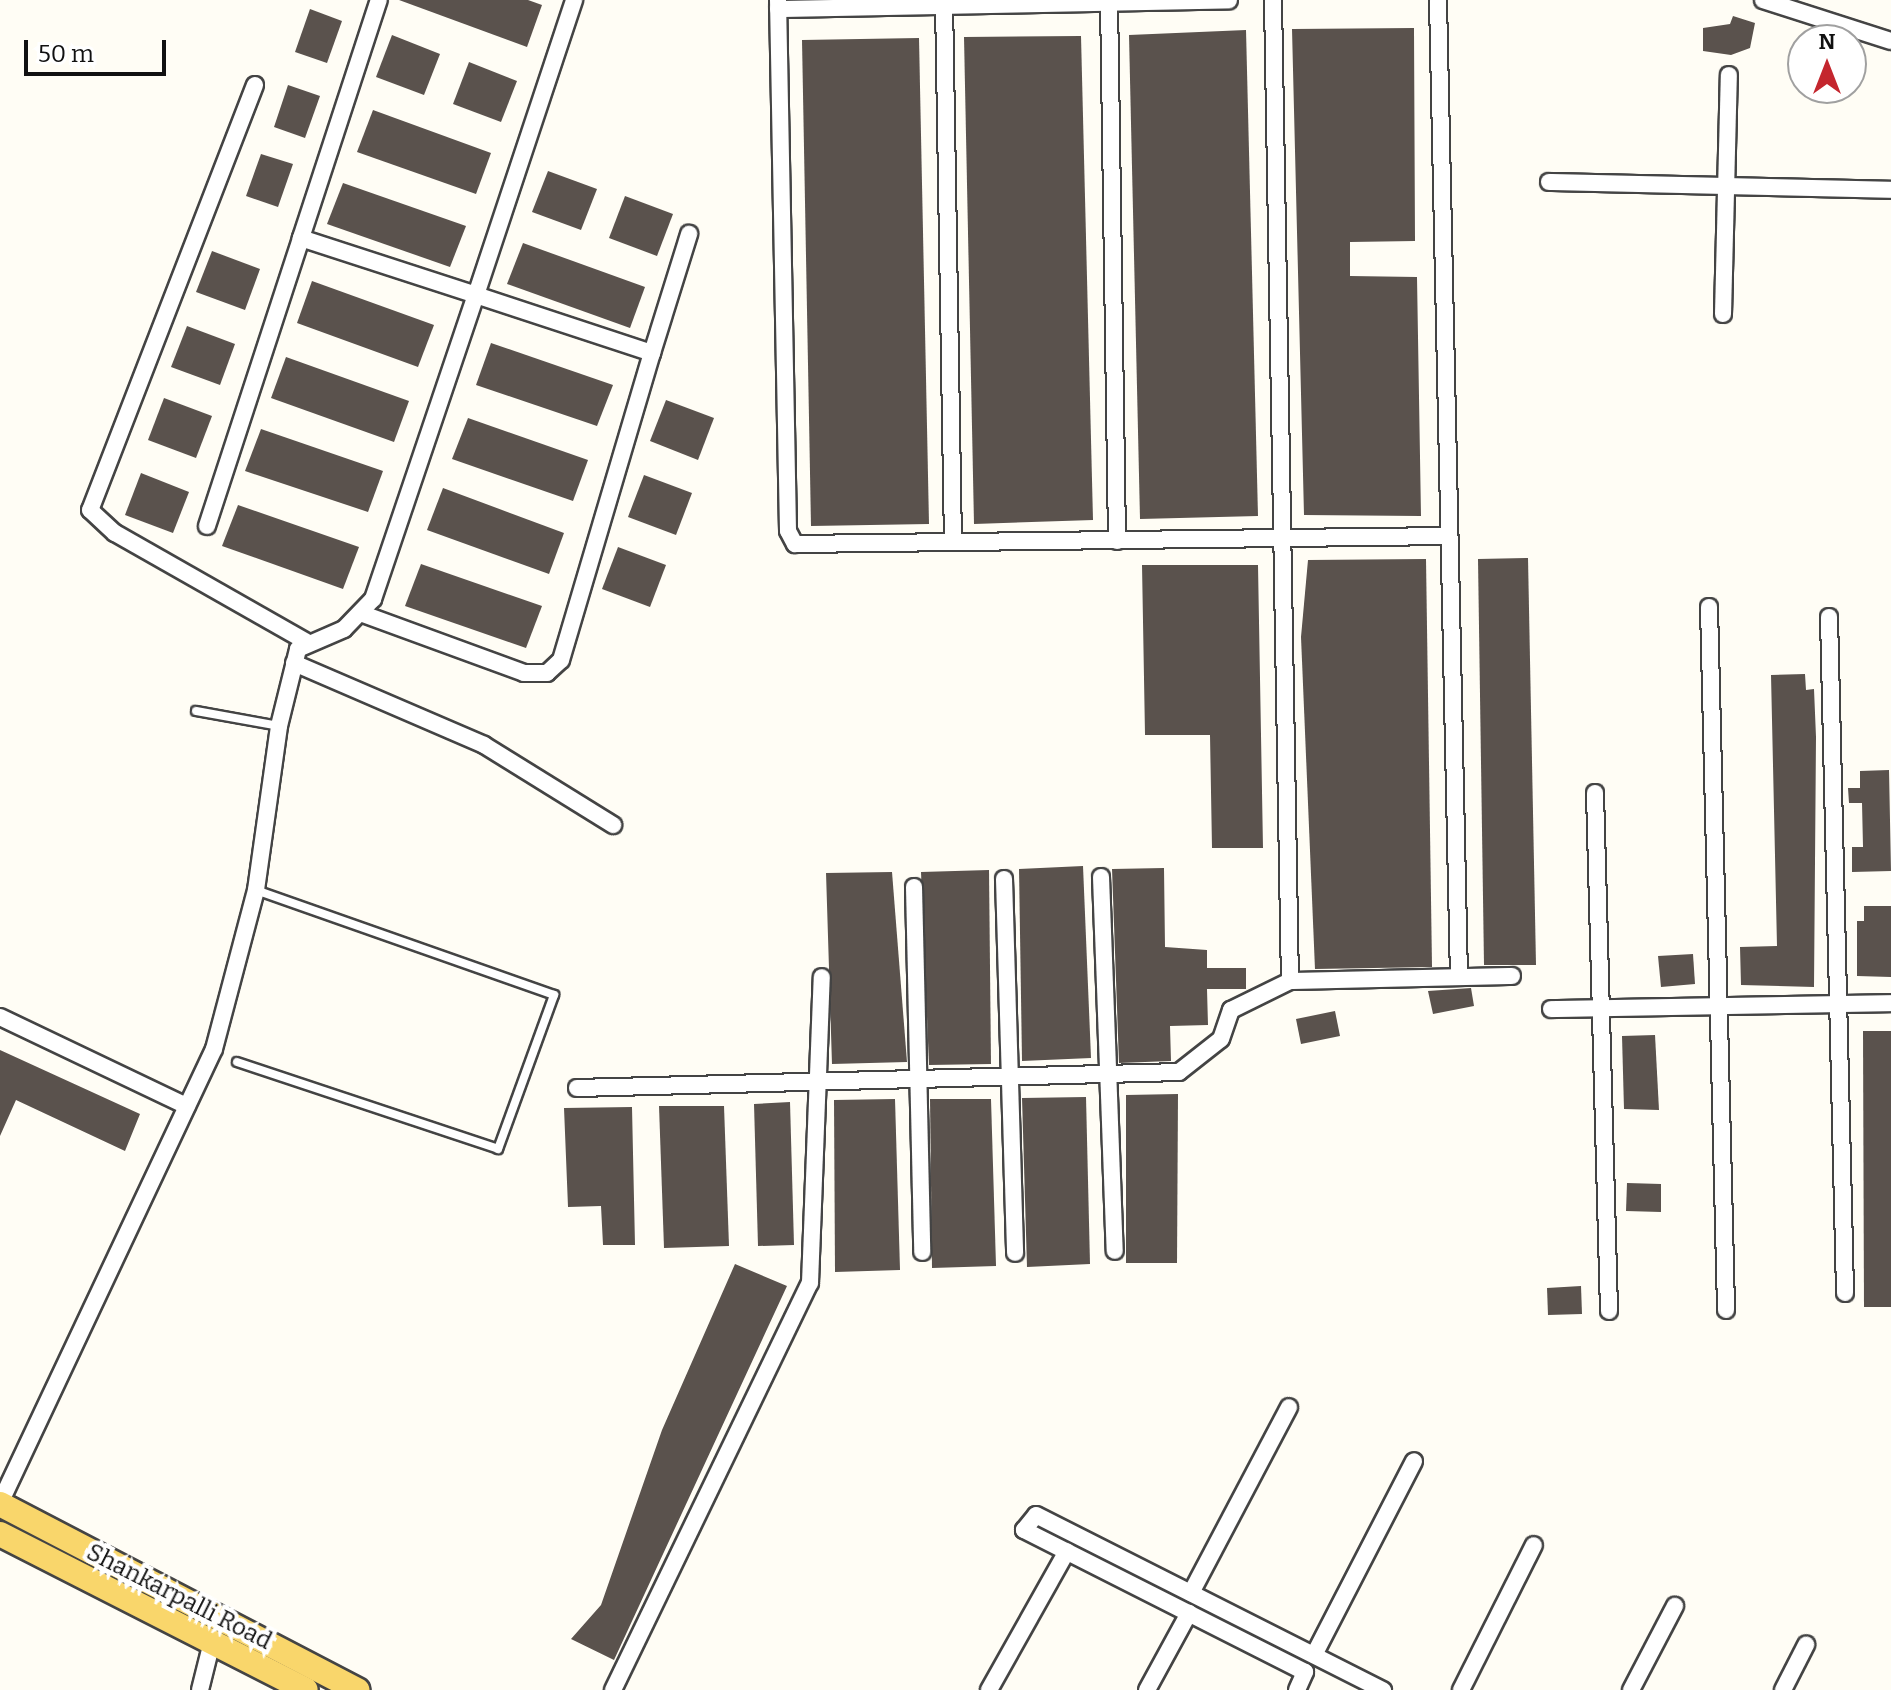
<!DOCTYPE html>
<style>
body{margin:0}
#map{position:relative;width:1891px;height:1690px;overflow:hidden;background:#fffdf5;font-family:Bitter,serif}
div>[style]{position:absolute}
.building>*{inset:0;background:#5a524d}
.roads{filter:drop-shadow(2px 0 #444) drop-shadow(-2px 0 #444) drop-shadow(0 2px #444) drop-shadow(0 -2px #444)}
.lane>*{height:8px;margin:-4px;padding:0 4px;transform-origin:4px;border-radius:4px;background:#fff}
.street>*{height:16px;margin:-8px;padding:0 8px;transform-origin:8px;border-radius:8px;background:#fff}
.primary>*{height:24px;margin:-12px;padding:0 12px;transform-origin:12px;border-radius:12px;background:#f9d66b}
span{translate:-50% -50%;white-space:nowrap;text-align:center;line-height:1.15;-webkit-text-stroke:8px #fff;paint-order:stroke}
.street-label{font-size:24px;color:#111}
.north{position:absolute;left:1787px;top:24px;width:80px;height:80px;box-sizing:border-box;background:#fff;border:2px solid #a0a0a0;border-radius:50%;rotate:0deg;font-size:22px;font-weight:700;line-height:32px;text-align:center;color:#111}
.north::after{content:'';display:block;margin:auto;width:28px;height:36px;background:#c4262e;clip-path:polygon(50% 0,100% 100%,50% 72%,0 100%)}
.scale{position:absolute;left:24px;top:40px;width:142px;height:36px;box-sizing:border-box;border:4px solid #111;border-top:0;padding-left:10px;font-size:24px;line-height:28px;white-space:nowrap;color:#111;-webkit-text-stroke:6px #fff;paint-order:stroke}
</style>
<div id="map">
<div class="building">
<i style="clip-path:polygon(399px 0,528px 0,542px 5px,527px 47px)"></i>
<i style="clip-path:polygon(310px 9px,342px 21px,327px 63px,295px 52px)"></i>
<i style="clip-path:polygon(1733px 16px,1755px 23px,1750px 48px,1731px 55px,1703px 51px,1703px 28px,1730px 24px)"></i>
<i style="clip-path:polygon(1414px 28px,1415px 241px,1350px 242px,1350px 276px,1417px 277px,1421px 516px,1304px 515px,1292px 29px)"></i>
<i style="clip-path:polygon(1246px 30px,1258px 516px,1140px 519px,1129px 35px)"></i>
<i style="clip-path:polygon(392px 35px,440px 54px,424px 95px,376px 77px)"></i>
<i style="clip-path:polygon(1081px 36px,1093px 520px,974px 524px,964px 37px)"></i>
<i style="clip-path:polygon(919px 38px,929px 524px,811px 526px,802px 40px)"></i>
<i style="clip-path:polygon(469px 62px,517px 81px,501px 122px,453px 104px)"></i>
<i style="clip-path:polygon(288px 85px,320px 96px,305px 138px,274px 127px)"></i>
<i style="clip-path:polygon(373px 110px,491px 153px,476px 194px,357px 152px)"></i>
<i style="clip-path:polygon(261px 154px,293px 164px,278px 207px,246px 196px)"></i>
<i style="clip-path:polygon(548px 171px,597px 189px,581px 230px,532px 212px)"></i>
<i style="clip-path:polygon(343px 183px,466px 226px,450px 267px,327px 224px)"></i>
<i style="clip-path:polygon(625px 196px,673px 214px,657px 256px,609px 238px)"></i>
<i style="clip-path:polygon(523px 243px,645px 287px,630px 328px,507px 284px)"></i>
<i style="clip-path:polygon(212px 251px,260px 269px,245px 310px,196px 292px)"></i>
<i style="clip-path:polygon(312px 281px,434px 325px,418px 367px,297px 323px)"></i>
<i style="clip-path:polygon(187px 326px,235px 344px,220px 385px,171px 367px)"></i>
<i style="clip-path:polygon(491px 343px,613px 385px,597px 426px,476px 385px)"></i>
<i style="clip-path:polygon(286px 357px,409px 401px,394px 442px,271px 398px)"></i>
<i style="clip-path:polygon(164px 398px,212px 416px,196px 458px,148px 440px)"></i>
<i style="clip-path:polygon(666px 400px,714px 418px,698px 460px,650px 441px)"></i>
<i style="clip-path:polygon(468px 418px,588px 460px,573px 501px,452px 459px)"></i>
<i style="clip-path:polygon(261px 429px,383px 471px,368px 512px,245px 471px)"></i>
<i style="clip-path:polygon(141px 473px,189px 492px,173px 533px,125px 515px)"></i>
<i style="clip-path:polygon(644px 475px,692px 493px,676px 535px,628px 517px)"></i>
<i style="clip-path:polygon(443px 488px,564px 533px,549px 574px,427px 530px)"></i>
<i style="clip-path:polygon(238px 505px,359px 547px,343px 589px,222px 546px)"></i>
<i style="clip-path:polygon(618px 547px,666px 565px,650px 607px,602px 589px)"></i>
<i style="clip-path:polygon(1528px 558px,1536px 965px,1484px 965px,1478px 559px)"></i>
<i style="clip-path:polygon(1426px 559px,1432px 967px,1315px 969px,1301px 637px,1308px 560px)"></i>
<i style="clip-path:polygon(421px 564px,542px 606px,526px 648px,405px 606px)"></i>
<i style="clip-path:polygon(1142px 565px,1258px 565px,1263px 848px,1212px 848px,1210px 735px,1145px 735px)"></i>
<i style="clip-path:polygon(1805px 674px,1806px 690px,1814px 689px,1816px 737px,1814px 987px,1741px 985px,1740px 947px,1777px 946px,1771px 675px)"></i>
<i style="clip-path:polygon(1889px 770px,1891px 871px,1852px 872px,1852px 847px,1863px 847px,1862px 803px,1849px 803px,1848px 788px,1860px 788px,1860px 771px)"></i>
<i style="clip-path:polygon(1083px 866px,1091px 1058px,1022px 1061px,1019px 869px)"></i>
<i style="clip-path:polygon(1164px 868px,1165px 947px,1207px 950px,1207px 968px,1246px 968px,1246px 989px,1207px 989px,1208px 1025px,1170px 1026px,1171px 1061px,1119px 1063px,1112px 869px)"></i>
<i style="clip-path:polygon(989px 870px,991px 1064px,929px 1065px,921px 872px)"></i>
<i style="clip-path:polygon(892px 872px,907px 1062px,832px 1064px,826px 873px)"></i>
<i style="clip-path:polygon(1864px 906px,1891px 906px,1891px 977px,1857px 976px,1857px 921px,1864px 921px)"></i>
<i style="clip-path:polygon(1693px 954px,1695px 984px,1661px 987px,1658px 956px)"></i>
<i style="clip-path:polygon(1471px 988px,1474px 1006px,1433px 1014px,1428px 991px)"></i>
<i style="clip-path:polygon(1335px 1011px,1340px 1036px,1301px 1044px,1296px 1019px)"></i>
<i style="clip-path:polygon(1863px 1031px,1891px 1031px,1891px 1307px,1864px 1307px)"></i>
<i style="clip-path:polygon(1655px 1035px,1659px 1110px,1624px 1109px,1622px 1036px)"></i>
<i style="clip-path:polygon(0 1050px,140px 1114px,125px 1151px,16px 1100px,0 1136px)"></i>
<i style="clip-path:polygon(1178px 1094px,1177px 1263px,1126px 1263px,1126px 1095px)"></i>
<i style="clip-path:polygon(1086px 1097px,1090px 1264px,1027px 1267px,1022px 1098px)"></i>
<i style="clip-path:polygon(895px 1099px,900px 1270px,835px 1272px,834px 1100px)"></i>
<i style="clip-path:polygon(930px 1099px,991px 1099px,996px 1266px,932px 1268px)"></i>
<i style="clip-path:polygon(790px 1102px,794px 1245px,758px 1246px,754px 1104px)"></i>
<i style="clip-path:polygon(659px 1106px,724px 1106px,729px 1246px,664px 1248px)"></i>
<i style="clip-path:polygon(632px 1107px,635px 1245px,603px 1245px,601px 1206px,568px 1207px,564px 1108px)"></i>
<i style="clip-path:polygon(1627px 1183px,1661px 1184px,1661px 1212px,1626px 1211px)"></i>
<i style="clip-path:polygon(735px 1264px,787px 1286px,614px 1660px,571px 1639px,601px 1605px,662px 1430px)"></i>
<i style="clip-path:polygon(1581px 1286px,1582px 1314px,1548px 1315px,1547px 1288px)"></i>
</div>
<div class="roads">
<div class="lane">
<i style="left:196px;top:711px;width:84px;rotate:10.2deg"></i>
<i style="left:237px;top:1062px;width:275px;rotate:18.4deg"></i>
<i style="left:498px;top:1149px;width:164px;rotate:-70deg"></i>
<i style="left:554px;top:995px;width:316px;rotate:-160.6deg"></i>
</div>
<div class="street">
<i style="left:778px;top:0;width:531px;rotate:88.92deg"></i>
<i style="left:788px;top:531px;width:15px;rotate:62deg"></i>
<i style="left:795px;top:544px;width:654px;rotate:-0.7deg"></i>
<i style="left:944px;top:0;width:542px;rotate:89.05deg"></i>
<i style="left:1109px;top:0;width:541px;rotate:89.15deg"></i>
<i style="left:1273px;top:0;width:981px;rotate:89.01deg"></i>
<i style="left:1438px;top:0;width:977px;rotate:88.77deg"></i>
<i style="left:1763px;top:0;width:134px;rotate:17.8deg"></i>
<i style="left:778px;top:9px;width:451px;rotate:-1.1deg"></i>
<i style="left:255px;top:85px;width:456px;rotate:111.2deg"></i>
<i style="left:90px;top:510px;width:34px;rotate:43deg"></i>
<i style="left:115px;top:533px;width:219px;rotate:29.6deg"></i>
<i style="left:1549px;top:182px;width:342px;rotate:1.3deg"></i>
<i style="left:1723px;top:314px;width:239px;rotate:-88.6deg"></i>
<i style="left:652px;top:353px;width:125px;rotate:-72.7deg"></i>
<i style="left:207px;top:526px;width:303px;rotate:-71.9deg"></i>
<i style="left:1709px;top:607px;width:703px;rotate:88.61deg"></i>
<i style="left:363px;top:614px;width:171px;rotate:20.1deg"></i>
<i style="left:524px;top:673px;width:23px"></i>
<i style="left:547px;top:673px;width:19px;rotate:-43deg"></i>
<i style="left:561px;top:660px;width:320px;rotate:-73.5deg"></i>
<i style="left:652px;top:353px;width:185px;rotate:-161.8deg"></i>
<i style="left:476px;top:295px;width:311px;rotate:-71.6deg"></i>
<i style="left:1829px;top:617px;width:676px;rotate:88.64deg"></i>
<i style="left:294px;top:663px;width:207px;rotate:23.3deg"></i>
<i style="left:484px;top:745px;width:152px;rotate:31.8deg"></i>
<i style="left:1595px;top:793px;width:518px;rotate:88.45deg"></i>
<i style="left:1101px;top:877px;width:374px;rotate:87.9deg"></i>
<i style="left:1004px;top:879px;width:374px;rotate:88.3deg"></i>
<i style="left:914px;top:887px;width:365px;rotate:88.7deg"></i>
<i style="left:1551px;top:1009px;width:340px;rotate:-1deg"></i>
<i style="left:0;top:1017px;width:207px;rotate:25.5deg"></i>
<i style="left:577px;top:1088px;width:602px;rotate:-1.52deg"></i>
<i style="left:1179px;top:1072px;width:53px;rotate:-38.2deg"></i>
<i style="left:1221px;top:1039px;width:31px;rotate:-71deg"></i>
<i style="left:1231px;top:1010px;width:66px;rotate:-26.2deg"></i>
<i style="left:1290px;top:981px;width:222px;rotate:-1.3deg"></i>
<i style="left:0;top:1503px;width:502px;rotate:-64.76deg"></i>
<i style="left:214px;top:1049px;width:164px;rotate:-75.2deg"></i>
<i style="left:256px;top:890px;width:166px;rotate:-82deg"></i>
<i style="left:279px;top:726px;width:79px;rotate:-76.1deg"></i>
<i style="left:298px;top:649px;width:50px;rotate:-23.5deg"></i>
<i style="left:344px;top:629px;width:42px;rotate:-46deg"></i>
<i style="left:373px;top:599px;width:321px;rotate:-71.3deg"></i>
<i style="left:476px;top:295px;width:184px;rotate:-162deg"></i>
<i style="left:301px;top:238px;width:250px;rotate:-71.9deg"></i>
<i style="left:1191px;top:1593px;width:210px;rotate:-62.2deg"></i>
<i style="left:1314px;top:1655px;width:218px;rotate:-62.7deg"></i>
<i style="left:200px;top:1690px;width:49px;rotate:-76deg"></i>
<i style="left:613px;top:1690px;width:452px;rotate:-64.2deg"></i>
<i style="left:810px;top:1283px;width:306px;rotate:-87.8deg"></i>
<i style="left:989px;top:1690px;width:159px;rotate:-60.7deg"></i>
<i style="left:1147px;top:1690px;width:88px;rotate:-61.4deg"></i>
<i style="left:1297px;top:1690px;width:20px;rotate:-66deg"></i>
<i style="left:1305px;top:1672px;width:315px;rotate:-153.2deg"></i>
<i style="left:1024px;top:1530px;width:19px;rotate:-51deg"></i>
<i style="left:1036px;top:1515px;width:389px;rotate:26.8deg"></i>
<i style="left:1461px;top:1690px;width:162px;rotate:-63.3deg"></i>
<i style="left:1631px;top:1690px;width:95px;rotate:-62.4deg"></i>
<i style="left:1783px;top:1690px;width:51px;rotate:-62.9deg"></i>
</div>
<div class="primary">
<i style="left:0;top:1504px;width:403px;rotate:27.5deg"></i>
<i style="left:0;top:1534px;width:343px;rotate:27deg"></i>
</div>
</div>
<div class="street-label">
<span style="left:179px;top:1597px;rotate:27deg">Shankarpalli Road</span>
</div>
<div class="north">N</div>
<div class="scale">50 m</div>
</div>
